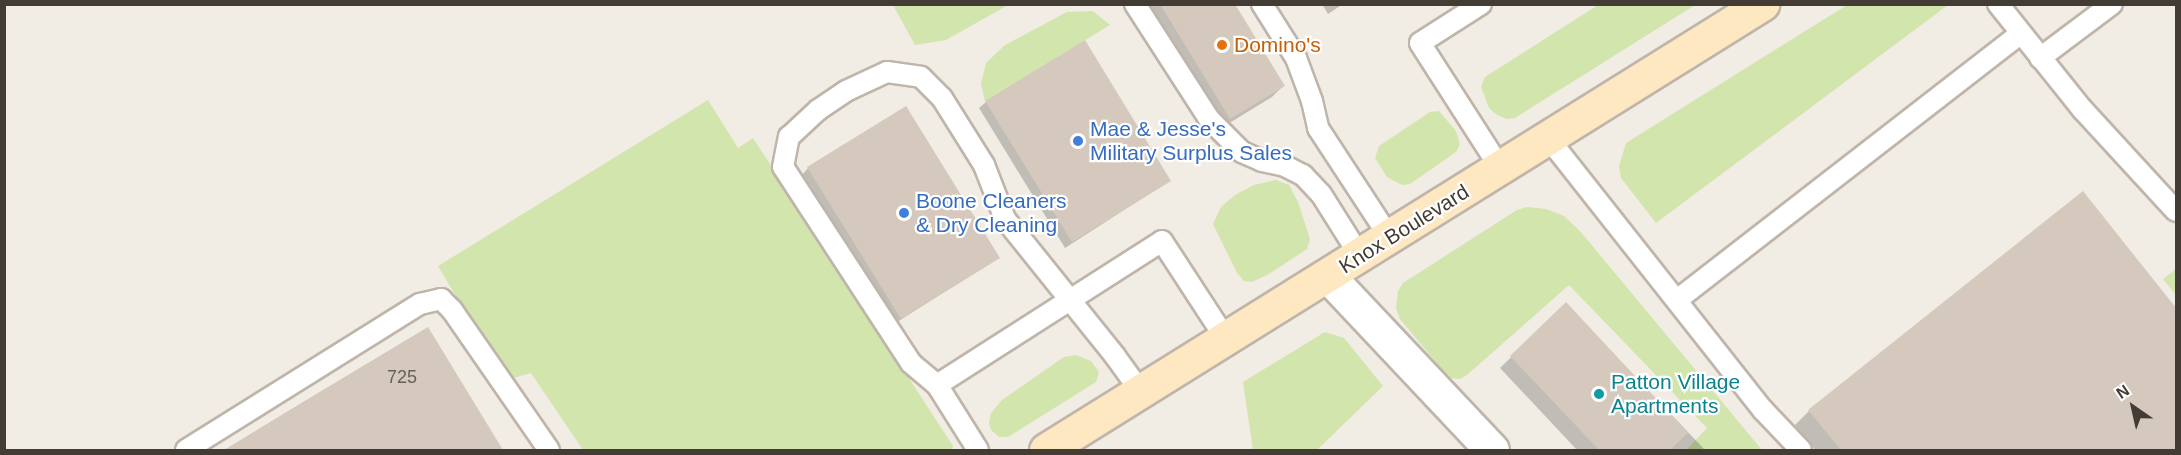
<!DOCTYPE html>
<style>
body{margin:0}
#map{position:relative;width:2181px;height:455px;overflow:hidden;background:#f1ece4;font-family:Helvetica,sans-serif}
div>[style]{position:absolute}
.green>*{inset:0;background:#d2e5ad}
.shadow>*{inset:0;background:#0003}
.building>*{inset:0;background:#d5c9bd}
.roads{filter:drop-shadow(2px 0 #bfb5aa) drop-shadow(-2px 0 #bfb5aa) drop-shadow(0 2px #bfb5aa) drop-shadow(0 -2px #bfb5aa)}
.service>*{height:20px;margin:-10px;padding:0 10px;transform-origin:10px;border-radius:10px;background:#fff}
.minor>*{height:33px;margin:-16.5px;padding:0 16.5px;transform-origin:16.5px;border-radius:16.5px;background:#fff}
.secondary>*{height:33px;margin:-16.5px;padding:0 16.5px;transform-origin:16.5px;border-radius:16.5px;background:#fde8c2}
.dots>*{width:16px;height:16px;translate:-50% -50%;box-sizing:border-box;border:3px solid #fff;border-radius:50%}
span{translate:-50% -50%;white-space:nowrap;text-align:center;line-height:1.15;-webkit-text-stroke:4.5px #fff;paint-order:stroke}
.number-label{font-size:18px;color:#685f56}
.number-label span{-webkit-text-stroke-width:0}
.food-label{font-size:21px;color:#c56008}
.left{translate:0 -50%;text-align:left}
.shop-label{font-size:21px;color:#366cbe}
.street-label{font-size:21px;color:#433c34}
.culture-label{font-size:21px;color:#0d838f}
.frame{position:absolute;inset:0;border:6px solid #433c34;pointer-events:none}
.north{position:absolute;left:2103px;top:377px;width:60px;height:60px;-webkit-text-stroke:4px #fff;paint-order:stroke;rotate:326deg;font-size:16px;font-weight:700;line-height:24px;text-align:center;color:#433c34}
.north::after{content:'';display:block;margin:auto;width:21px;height:27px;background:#433c34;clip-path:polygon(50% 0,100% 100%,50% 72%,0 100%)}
</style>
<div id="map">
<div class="green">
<i style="clip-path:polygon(893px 5px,1008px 5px,946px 40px,915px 45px)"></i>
<i style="clip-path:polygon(1598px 5px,1695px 5px,1515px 118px,1507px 119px,1497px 115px,1489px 108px,1481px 87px,1485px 77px)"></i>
<i style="clip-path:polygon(1847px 5px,1948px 5px,1656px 223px,1621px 178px,1619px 166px,1626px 143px)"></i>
<i style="clip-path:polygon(1093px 11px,1110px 25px,985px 101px,981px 84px,986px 63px,1005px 45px,1067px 12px)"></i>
<i style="clip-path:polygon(708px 100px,738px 148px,753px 138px,953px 446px,952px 450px,583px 450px,531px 373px,506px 380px,438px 266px)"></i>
<i style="clip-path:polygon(1439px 111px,1456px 131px,1460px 144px,1456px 152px,1410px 184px,1402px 185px,1387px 177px,1375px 158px,1379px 146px,1430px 112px)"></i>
<i style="clip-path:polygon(1276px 180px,1289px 185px,1298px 202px,1310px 239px,1307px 249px,1269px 274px,1252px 282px,1244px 281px,1237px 273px,1213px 224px,1221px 207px,1235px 195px,1254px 185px)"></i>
<i style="clip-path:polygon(1527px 207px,1546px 209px,1564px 216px,1580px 231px,1762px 450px,1686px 450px,1707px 428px,1569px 285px,1467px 375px,1460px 379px,1449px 378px,1400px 319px,1396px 308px,1398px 291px,1403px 283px,1517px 210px)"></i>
<i style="clip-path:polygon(2176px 269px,2176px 295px,2163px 279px)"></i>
<i style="clip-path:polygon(1325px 332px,1344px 338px,1383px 386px,1317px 450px,1253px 450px,1243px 382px)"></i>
<i style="clip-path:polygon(1076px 355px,1091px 361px,1099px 372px,1096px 382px,1008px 437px,999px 437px,991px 430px,989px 423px,991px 413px,1002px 400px,1064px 357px)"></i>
</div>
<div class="shadow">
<i style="clip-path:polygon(1147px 4px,1233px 4px,1283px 86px,1272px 97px,1218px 130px)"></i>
<i style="clip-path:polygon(1322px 4px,1343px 4px,1328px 14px)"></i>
<i style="clip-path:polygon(986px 102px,1169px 181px,1065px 248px,979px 108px)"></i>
<i style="clip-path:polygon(808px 168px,998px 258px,894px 324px,802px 175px)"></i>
<i style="clip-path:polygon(2083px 193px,2176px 311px,2176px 450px,1815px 450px,1795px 425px,1809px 411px)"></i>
<i style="clip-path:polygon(1566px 304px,1705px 450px,1577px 450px,1500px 368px)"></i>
<i style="clip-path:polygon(427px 329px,501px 450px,228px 450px)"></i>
</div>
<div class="building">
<i style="clip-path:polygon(1160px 4px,1235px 4px,1285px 86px,1230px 119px)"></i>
<i style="clip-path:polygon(1085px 40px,1171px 181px,1072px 242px,985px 101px)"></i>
<i style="clip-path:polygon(906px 106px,1000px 258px,901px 319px,807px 167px)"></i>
<i style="clip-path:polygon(2083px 191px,2176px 308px,2176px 450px,1841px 450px,1808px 410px)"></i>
<i style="clip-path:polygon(1566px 302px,1688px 433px,1670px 450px,1599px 450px,1510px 356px)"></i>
<i style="clip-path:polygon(428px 327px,503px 450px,224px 450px,293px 408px)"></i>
</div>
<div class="roads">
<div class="service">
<i style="left:1135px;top:4px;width:137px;rotate:57.2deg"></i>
<i style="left:1209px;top:119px;width:47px;rotate:45deg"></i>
<i style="left:1242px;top:152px;width:22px;rotate:24deg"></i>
<i style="left:1262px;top:161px;width:24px;rotate:12deg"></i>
<i style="left:1285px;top:166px;width:20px;rotate:27deg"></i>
<i style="left:1303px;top:175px;width:26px;rotate:47deg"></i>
<i style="left:1321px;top:194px;width:73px;rotate:57.8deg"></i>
<i style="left:1262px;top:4px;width:64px;rotate:57.8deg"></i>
<i style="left:1296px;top:58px;width:46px;rotate:69.6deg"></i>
<i style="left:1312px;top:101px;width:28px;rotate:77deg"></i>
<i style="left:1318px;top:128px;width:131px;rotate:56.8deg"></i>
<i style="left:1481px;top:4px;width:72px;rotate:147.4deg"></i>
<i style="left:1420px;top:43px;width:150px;rotate:57.3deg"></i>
<i style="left:1998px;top:4px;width:136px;rotate:51.3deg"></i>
<i style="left:2083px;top:110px;width:137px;rotate:47.4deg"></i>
<i style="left:2040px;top:58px;width:90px;rotate:-36.9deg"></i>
<i style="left:1548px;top:138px;width:347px;rotate:51.7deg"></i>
<i style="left:1763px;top:410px;width:55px;rotate:46.5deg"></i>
<i style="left:1677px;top:300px;width:434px;rotate:-37.8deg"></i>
<i style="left:937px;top:385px;width:34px;rotate:-140deg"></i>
<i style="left:911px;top:363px;width:234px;rotate:-123.1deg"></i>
<i style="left:783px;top:167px;width:31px;rotate:-79deg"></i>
<i style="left:789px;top:137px;width:40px;rotate:-43deg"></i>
<i style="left:818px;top:110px;width:34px;rotate:-34deg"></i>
<i style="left:846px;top:91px;width:45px;rotate:-24.9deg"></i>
<i style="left:887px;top:72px;width:34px;rotate:8deg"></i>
<i style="left:921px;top:77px;width:30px;rotate:45deg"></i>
<i style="left:942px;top:98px;width:79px;rotate:57.9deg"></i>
<i style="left:984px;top:165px;width:58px;rotate:68.7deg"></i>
<i style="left:1005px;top:219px;width:176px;rotate:51.2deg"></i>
<i style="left:1115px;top:356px;width:44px;rotate:54.2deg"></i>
<i style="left:186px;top:450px;width:276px;rotate:-32deg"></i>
<i style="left:420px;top:304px;width:22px;rotate:-13deg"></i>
<i style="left:441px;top:299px;width:16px;rotate:45deg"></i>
<i style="left:452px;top:310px;width:170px;rotate:55.3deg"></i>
<i style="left:978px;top:450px;width:77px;rotate:-122.2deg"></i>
<i style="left:937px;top:385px;width:267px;rotate:-32.6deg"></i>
<i style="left:1162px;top:241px;width:117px;rotate:56.9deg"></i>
</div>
<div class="minor">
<i style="left:1328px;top:276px;width:239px;rotate:46.7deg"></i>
</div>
<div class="secondary">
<i style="left:1046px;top:450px;width:844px;rotate:-31.92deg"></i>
</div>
</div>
<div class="dots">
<i style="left:1222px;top:45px;background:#e8710a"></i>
<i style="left:1078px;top:141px;background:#3f7fe0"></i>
<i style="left:904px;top:213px;background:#3f7fe0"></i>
<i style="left:1599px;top:394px;background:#0f9aa8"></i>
</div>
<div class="number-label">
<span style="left:402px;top:377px">725</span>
</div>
<div class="food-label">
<span class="left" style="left:1234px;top:45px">Domino's</span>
</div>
<div class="shop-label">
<span class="left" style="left:1090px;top:141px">Mae &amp; Jesse's<br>Military Surplus Sales</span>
<span class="left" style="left:916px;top:213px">Boone Cleaners<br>&amp; Dry Cleaning</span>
</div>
<div class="street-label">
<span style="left:1404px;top:229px;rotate:-32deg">Knox Boulevard</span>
</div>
<div class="culture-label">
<span class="left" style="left:1611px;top:394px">Patton Village<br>Apartments</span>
</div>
<div class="frame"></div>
<div class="north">N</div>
</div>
